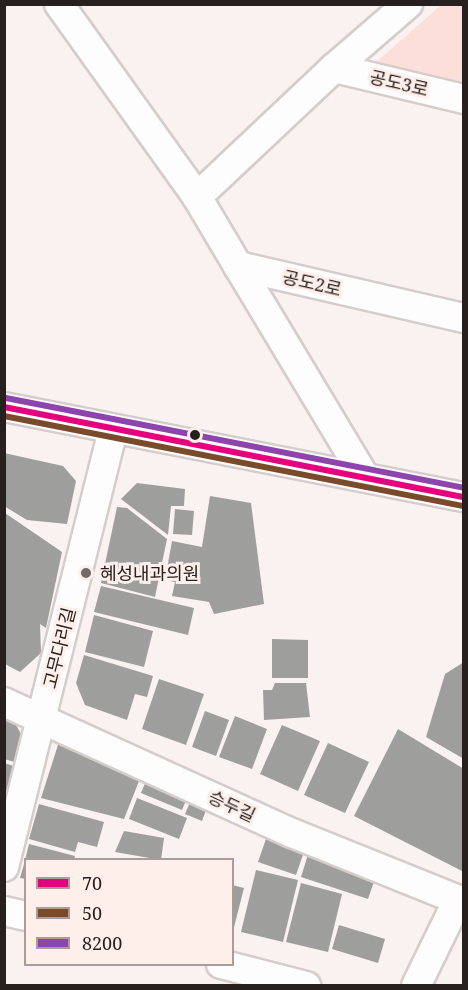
<!DOCTYPE html>
<meta charset="utf-8">
<style>
body{margin:0}
#map{position:relative;width:468px;height:990px;overflow:hidden;background:#faf2f0;font-family:"Noto Serif","Noto Sans KR",serif}
div>[style]{position:absolute}
.green>*{inset:0;background:#fddfd9}
.building>*{inset:0;background:#9e9e9c}
.roads{filter:drop-shadow(2px 0 #d5cdcc) drop-shadow(-2px 0 #d5cdcc) drop-shadow(0 2px #d5cdcc) drop-shadow(0 -2px #d5cdcc)}
.minor>*{height:28px;margin:-14px;padding:0 14px;transform-origin:14px;border-radius:14px;background:#fefdfd}
.bus-1>*{height:6px;margin:-3px;padding:0 3px;transform-origin:3px;border-radius:3px;background:#e5007d}
.bus-2>*{height:6px;margin:-3px;padding:0 3px;transform-origin:3px;border-radius:3px;background:#7a4b2a}
.bus-3>*{height:6px;margin:-3px;padding:0 3px;transform-origin:3px;border-radius:3px;background:#8e44ad}
.dots>*{width:16px;height:16px;translate:-50% -50%;box-sizing:border-box;border:3px solid #ffefeb;border-radius:50%}
span{translate:-50% -50%;white-space:nowrap;text-align:center;line-height:1.15;-webkit-text-stroke:6px #ffefeb;paint-order:stroke}
.street-label{font-size:18px;color:#27201e}
.poi-label{font-size:18px;color:#27201e}
.left{translate:0 -50%;text-align:left}
.frame{position:absolute;inset:0;border:6px solid #27201e;pointer-events:none}
.legend{position:absolute;left:24px;top:858px;width:210px;height:108px;box-sizing:border-box;background:#ffefeb;border:2px solid #a99c99;margin:0;padding:8px 10px;list-style:none;font-size:18px;color:#27201e}
.legend li{display:flex;align-items:center;gap:12px;height:30px}
.legend b{width:30px;border:2px solid #a99c99}
</style>
<div id="map">
<div class="green">
<i style="clip-path:polygon(441px 5px,463px 5px,463px 82px,374px 64px)"></i>
</div>
<div class="building">
<i style="clip-path:polygon(4px 453px,63px 466px,76px 481px,67px 524px,27px 520px,4px 506px)"></i>
<i style="clip-path:polygon(137px 483px,185px 489px,184px 506px,171px 506px,168px 535px,121px 499px)"></i>
<i style="clip-path:polygon(210px 496px,251px 503px,264px 604px,214px 614px,209px 602px,172px 596px,175px 582px,165px 580px,172px 541px,202px 547px)"></i>
<i style="clip-path:polygon(117px 507px,127px 508px,167px 539px,155px 597px,101px 583px)"></i>
<i style="clip-path:polygon(175px 509px,194px 511px,192px 535px,173px 534px)"></i>
<i style="clip-path:polygon(5px 513px,62px 552px,46px 628px,40px 624px,41px 653px,20px 672px,5px 664px)"></i>
<i style="clip-path:polygon(101px 586px,194px 608px,188px 635px,94px 612px)"></i>
<i style="clip-path:polygon(94px 615px,153px 631px,144px 667px,85px 652px)"></i>
<i style="clip-path:polygon(272px 639px,308px 640px,308px 678px,272px 678px)"></i>
<i style="clip-path:polygon(84px 655px,153px 676px,147px 697px,135px 694px,127px 720px,85px 705px,76px 683px)"></i>
<i style="clip-path:polygon(464px 662px,464px 759px,426px 737px,445px 674px)"></i>
<i style="clip-path:polygon(159px 679px,204px 694px,186px 745px,142px 729px)"></i>
<i style="clip-path:polygon(275px 683px,306px 683px,310px 717px,264px 720px,263px 690px,272px 690px)"></i>
<i style="clip-path:polygon(205px 711px,229px 720px,216px 756px,192px 747px)"></i>
<i style="clip-path:polygon(4px 714px,12px 718px,24px 739px,15px 762px,4px 759px)"></i>
<i style="clip-path:polygon(235px 716px,267px 729px,252px 769px,219px 757px)"></i>
<i style="clip-path:polygon(282px 725px,320px 741px,298px 791px,260px 774px)"></i>
<i style="clip-path:polygon(398px 729px,464px 769px,464px 872px,354px 816px)"></i>
<i style="clip-path:polygon(68px 737px,143px 771px,124px 819px,41px 798px,58px 745px)"></i>
<i style="clip-path:polygon(328px 743px,369px 762px,345px 813px,304px 795px)"></i>
<i style="clip-path:polygon(4px 763px,14px 766px,5px 797px,4px 796px)"></i>
<i style="clip-path:polygon(149px 774px,190px 791px,182px 810px,141px 793px)"></i>
<i style="clip-path:polygon(194px 793px,210px 799px,202px 821px,185px 814px)"></i>
<i style="clip-path:polygon(137px 798px,187px 818px,179px 839px,129px 819px)"></i>
<i style="clip-path:polygon(39px 804px,104px 822px,97px 847px,78px 842px,75px 852px,29px 839px)"></i>
<i style="clip-path:polygon(124px 831px,164px 838px,161px 860px,115px 852px)"></i>
<i style="clip-path:polygon(268px 833px,306px 846px,296px 875px,258px 862px)"></i>
<i style="clip-path:polygon(29px 844px,75px 856px,74px 860px,25px 860px)"></i>
<i style="clip-path:polygon(310px 848px,378px 870px,368px 899px,301px 877px)"></i>
<i style="clip-path:polygon(25px 861px,26px 861px,26px 879px,20px 878px)"></i>
<i style="clip-path:polygon(256px 870px,298px 880px,283px 942px,241px 932px)"></i>
<i style="clip-path:polygon(301px 883px,342px 894px,328px 952px,286px 942px)"></i>
<i style="clip-path:polygon(232px 885px,244px 888px,233px 931px,232px 931px)"></i>
<i style="clip-path:polygon(339px 925px,385px 939px,378px 963px,332px 949px)"></i>
</div>
<div class="roads">
<div class="minor">
<i style="left:59px;top:4px;width:237px;rotate:54.4deg"></i>
<i style="left:197px;top:197px;width:80px;rotate:59.3deg"></i>
<i style="left:238px;top:266px;width:232px;rotate:13deg"></i>
<i style="left:334px;top:68px;width:134px;rotate:13.4deg"></i>
<i style="left:197px;top:197px;width:188px;rotate:-43.3deg"></i>
<i style="left:334px;top:68px;width:98px;rotate:-40.9deg"></i>
<i style="left:238px;top:266px;width:246px;rotate:59deg"></i>
<i style="left:4px;top:407px;width:469px;rotate:11.1deg"></i>
<i style="left:4px;top:702px;width:316px;rotate:24.5deg"></i>
<i style="left:292px;top:833px;width:185px;rotate:21.9deg"></i>
<i style="left:4px;top:867px;width:451px;rotate:-76deg"></i>
<i style="left:4px;top:911px;width:23px;rotate:13deg"></i>
<i style="left:221px;top:964px;width:88px;rotate:14.5deg"></i>
<i style="left:416px;top:986px;width:96px;rotate:-64deg"></i>
</div>
</div>
<div class="bus-1">
<i style="left:4px;top:407px;width:469px;rotate:11.1deg"></i>
</div>
<div class="bus-2">
<i style="left:4px;top:416px;width:467px;rotate:11.1deg"></i>
</div>
<div class="bus-3">
<i style="left:6px;top:398px;width:467px;rotate:11.1deg"></i>
</div>
<div class="dots">
<i style="left:195px;top:435px;background:#27201e"></i>
<i style="left:86px;top:573px;background:#716a68"></i>
</div>
<div class="street-label">
<span style="left:399px;top:83px;rotate:13deg">공도3로</span>
<span style="left:312px;top:283px;rotate:13deg">공도2로</span>
<span style="left:59px;top:648px;rotate:-76deg">고무다리길</span>
<span style="left:232px;top:806px;rotate:25deg">승두길</span>
</div>
<div class="poi-label">
<span class="left" style="left:100px;top:573px">혜성내과의원</span>
</div>
<div class="frame"></div>
<ul class="legend">
<li><b style="height:8px;background:#e5007d"></b>70</li>
<li><b style="height:8px;background:#7a4b2a"></b>50</li>
<li><b style="height:8px;background:#8e44ad"></b>8200</li>
</ul>
</div>
